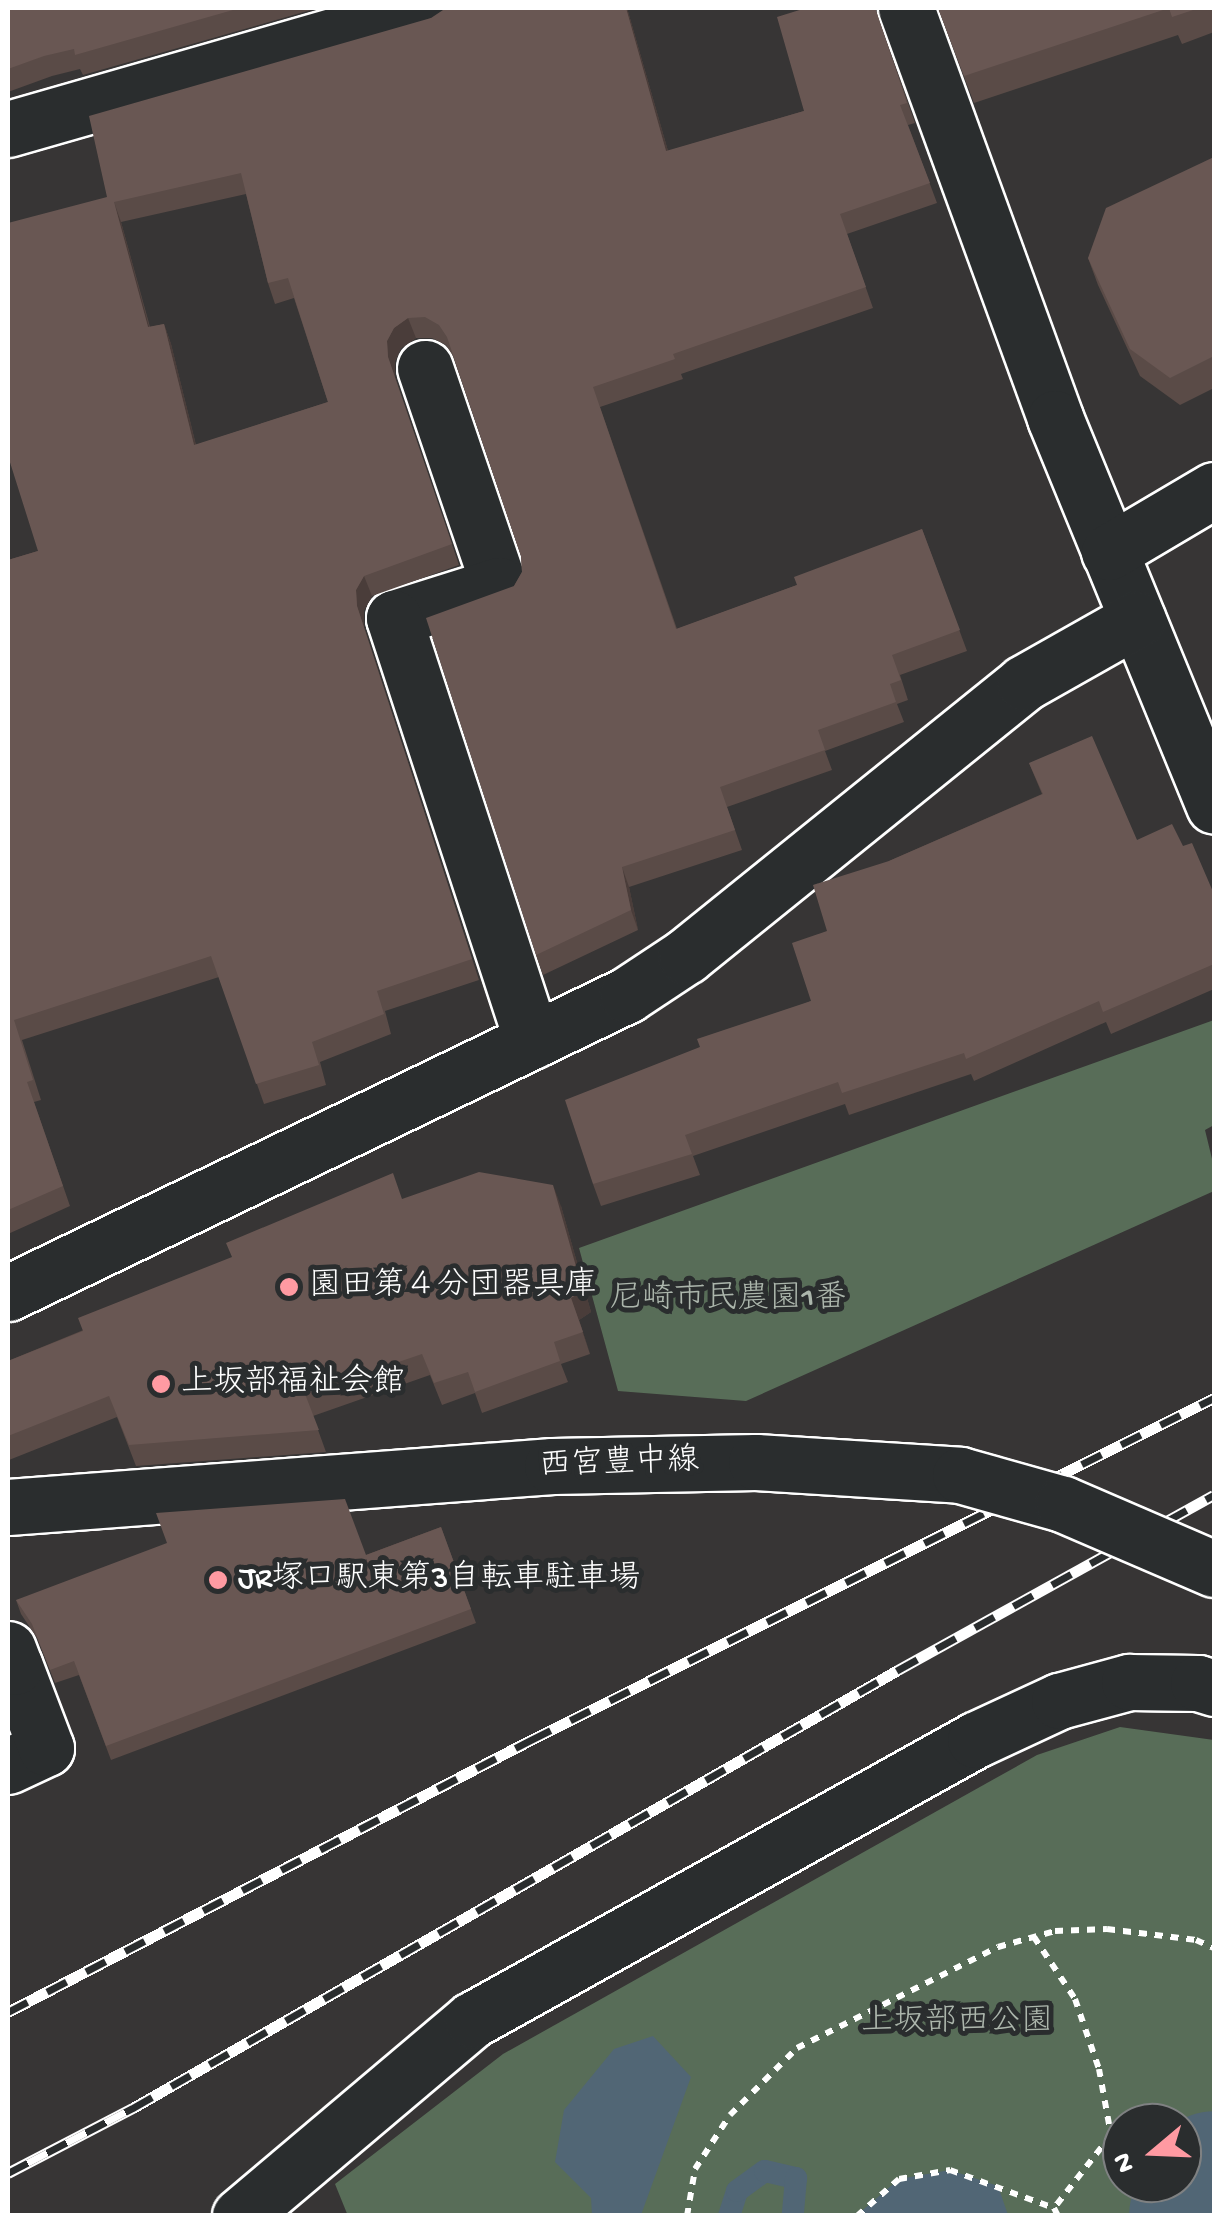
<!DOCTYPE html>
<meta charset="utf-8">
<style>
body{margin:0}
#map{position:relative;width:1222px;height:2223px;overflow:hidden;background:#373535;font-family:"Gochi Hand","Klee One",sans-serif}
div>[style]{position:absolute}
.green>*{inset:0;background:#586d58}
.water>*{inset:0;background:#516675}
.stream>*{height:22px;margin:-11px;padding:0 11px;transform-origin:11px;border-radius:11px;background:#516675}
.river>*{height:138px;margin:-69px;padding:0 69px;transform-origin:69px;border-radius:69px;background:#516675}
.path>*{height:6px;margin-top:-3px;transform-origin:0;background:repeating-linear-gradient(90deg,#fff 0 8px,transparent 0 16px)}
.roads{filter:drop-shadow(2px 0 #fff) drop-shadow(-2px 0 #fff) drop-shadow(0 2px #fff) drop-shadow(0 -2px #fff)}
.pedestrian>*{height:55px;margin:-27.5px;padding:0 27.5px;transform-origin:27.5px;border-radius:27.5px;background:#2a2d2e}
.minor>*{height:55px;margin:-27.5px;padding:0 27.5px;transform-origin:27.5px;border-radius:27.5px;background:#2a2d2e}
.tertiary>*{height:55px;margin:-27.5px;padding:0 27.5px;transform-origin:27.5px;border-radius:27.5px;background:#2a2d2e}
.secondary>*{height:55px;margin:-27.5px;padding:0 27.5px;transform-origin:27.5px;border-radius:27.5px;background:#2a2d2e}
.rail>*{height:11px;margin-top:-5.5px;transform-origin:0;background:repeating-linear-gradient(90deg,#2a2d2e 0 22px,#fff 0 44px);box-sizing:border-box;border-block:2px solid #fff}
.bridges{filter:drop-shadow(2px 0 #fff) drop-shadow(-2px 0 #fff) drop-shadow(0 2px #fff) drop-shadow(0 -2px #fff)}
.secondary-bridge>*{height:55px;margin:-27.5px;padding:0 27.5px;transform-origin:27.5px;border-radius:27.5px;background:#2a2d2e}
.wall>*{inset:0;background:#5a4b47}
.shaded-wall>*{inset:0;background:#4a3d3a}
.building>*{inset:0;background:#695753}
.dots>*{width:28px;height:28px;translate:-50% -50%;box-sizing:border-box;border:5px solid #2a2d2e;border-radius:50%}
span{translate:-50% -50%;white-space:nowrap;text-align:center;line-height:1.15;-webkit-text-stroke:10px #2a2d2e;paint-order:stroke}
.poi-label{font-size:32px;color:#fff}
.left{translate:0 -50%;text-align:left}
.park-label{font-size:32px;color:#acb6ac}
.street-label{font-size:32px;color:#fff}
.frame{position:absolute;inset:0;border:10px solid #fff;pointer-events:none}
.north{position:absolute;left:1102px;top:2103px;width:100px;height:100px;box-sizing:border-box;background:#2a2d2e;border:2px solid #7f8182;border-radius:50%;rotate:251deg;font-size:28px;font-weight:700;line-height:40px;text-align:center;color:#fff}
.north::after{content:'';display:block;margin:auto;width:35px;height:45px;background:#ff9aa2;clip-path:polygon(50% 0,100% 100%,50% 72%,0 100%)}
</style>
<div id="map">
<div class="green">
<i style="clip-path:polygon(1214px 1020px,1214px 1125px,1205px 1130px,1214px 1167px,1214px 1191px,746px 1401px,618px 1391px,579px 1248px)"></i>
<i style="clip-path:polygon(evenodd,1120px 1727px,1214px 1740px,1214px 2215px,348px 2216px,335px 2184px,503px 2054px,1037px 1755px,1120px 1727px,1122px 2123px,1182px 2123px,1182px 2183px,1122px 2183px,1122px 2123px)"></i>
</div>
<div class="water">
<i style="clip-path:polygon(653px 2036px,691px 2077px,641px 2215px,592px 2215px,591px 2198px,555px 2162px,564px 2110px,614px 2049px)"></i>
<i style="clip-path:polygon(950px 2170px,998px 2186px,1008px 2215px,857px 2215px,899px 2179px)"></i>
</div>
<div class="stream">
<i style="left:729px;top:2216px;width:26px;rotate:-72deg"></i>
<i style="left:737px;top:2191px;width:34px;rotate:-36deg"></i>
<i style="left:765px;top:2171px;width:32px;rotate:13deg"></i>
<i style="left:796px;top:2178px;width:38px;rotate:95deg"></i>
</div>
<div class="river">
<i style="left:1198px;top:2216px;width:39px;rotate:-66deg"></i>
</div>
<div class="path">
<i style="left:1034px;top:1937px;width:74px;rotate:56.5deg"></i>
<i style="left:1075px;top:1999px;width:74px;rotate:71.1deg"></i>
<i style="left:1099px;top:2069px;width:67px;rotate:79.7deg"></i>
<i style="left:1111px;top:2135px;width:93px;rotate:128deg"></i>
<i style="left:1054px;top:2208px;width:9px;rotate:63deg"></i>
<i style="left:687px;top:2216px;width:48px;rotate:-80.3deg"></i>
<i style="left:695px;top:2169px;width:64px;rotate:-57.1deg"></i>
<i style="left:730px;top:2115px;width:95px;rotate:-45deg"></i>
<i style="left:797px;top:2048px;width:225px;rotate:-26.7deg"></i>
<i style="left:998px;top:1947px;width:59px;rotate:-15.7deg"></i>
<i style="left:1055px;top:1931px;width:52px;rotate:-2.2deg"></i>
<i style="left:1107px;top:1929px;width:90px;rotate:7deg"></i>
<i style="left:1196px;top:1940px;width:20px;rotate:24deg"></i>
<i style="left:857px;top:2216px;width:56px;rotate:-41.4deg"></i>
<i style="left:899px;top:2179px;width:52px;rotate:-10deg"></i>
<i style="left:950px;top:2170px;width:111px;rotate:20.1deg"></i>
</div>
<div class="roads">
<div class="pedestrian">
<i style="left:8px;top:1766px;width:42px;rotate:-25.3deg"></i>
<i style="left:46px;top:1748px;width:87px;rotate:-110.9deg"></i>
</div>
<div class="minor">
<i style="left:906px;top:8px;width:436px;rotate:70deg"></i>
<i style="left:1055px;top:418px;width:419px;rotate:67.7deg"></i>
<i style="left:8px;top:129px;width:439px;rotate:-16deg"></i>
<i style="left:425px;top:368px;width:229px;rotate:71.2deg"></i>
<i style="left:499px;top:585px;width:110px;rotate:162.6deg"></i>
<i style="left:394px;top:618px;width:445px;rotate:71.9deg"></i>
<i style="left:1109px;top:552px;width:122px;rotate:-30.6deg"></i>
<i style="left:8px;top:1293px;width:687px;rotate:-25.71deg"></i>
<i style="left:627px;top:995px;width:71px;rotate:-33.5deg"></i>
<i style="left:686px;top:956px;width:434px;rotate:-38.9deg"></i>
<i style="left:1024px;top:683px;width:130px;rotate:-29.5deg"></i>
<i style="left:8px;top:1649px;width:19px;rotate:69deg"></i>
</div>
<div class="tertiary">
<i style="left:240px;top:2216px;width:304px;rotate:-40.2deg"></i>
<i style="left:472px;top:2020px;width:576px;rotate:-29.1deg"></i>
<i style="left:975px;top:1740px;width:93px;rotate:-24.9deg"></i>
<i style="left:1059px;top:1701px;width:73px;rotate:-15.2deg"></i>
<i style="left:1129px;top:1682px;width:69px;rotate:0.8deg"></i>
</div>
<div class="secondary">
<i style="left:1198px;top:1683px;width:17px;rotate:17deg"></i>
</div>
</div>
<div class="rail">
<i style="left:8px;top:2012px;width:590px;rotate:-27.48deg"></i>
<i style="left:531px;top:1740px;width:764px;rotate:-26.6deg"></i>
<i style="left:8px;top:2173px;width:141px;rotate:-27.5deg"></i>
<i style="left:133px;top:2108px;width:882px;rotate:-29.79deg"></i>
<i style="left:898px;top:1670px;width:361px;rotate:-29deg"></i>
</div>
<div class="bridges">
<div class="secondary-bridge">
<i style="left:8px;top:1507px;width:546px;rotate:-4.31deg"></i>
<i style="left:552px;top:1466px;width:204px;rotate:-1.1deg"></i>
<i style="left:756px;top:1462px;width:204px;rotate:3.6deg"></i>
<i style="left:960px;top:1475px;width:107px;rotate:15.7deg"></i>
<i style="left:1063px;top:1504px;width:164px;rotate:23.3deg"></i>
</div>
</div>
<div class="wall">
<i style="clip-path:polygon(8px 8px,318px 8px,83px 75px,80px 69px,52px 76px,8px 92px)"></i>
<i style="clip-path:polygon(evenodd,627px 8px,668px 151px,804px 111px,875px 8px,915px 123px,908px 125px,937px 203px,847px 234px,873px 308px,681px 374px,683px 379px,600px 407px,677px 629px,797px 585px,922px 529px,967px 651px,900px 675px,908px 700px,897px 704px,904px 722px,825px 751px,832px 770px,727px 807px,742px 850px,629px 887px,638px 930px,543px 975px,536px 955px,514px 586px,522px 572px,521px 556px,453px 356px,446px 345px,432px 338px,416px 338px,401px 348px,395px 361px,395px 377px,459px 565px,372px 596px,364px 610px,364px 627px,479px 980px,385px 1011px,391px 1034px,320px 1062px,326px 1085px,264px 1104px,219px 977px,22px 1040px,41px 1100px,34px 1102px,70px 1206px,8px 1234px,8px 560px,38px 551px,107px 197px,431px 18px,627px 8px,246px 194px,268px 283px,275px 304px,294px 298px,328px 402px,196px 445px,171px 344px,164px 324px,150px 327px,121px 222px,246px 194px)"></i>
<i style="clip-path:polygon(938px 8px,1214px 8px,1214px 32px,1182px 44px,1178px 35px,974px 103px)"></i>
<i style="clip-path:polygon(1214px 157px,1214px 388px,1180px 405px,1140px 376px,1098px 285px,1088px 258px)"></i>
<i style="clip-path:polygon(1029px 763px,1137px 840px,1183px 846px,1214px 894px,1214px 989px,1111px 1034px,1106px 1022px,974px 1081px,971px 1074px,849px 1115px,845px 1104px,693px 1156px,700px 1175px,601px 1206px,593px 1184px,700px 1047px,811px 1001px,827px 931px,889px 861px,1042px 794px)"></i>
<i style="clip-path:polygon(402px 1199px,561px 1206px,591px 1312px,579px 1320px,590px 1354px,561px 1364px,568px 1382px,482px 1413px,475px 1393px,442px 1405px,430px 1375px,313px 1416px,326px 1452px,136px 1466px,117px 1417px,9px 1460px,8px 1361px)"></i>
<i style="clip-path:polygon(441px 1527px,476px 1623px,111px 1760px,79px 1675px,55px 1683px,37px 1638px,21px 1614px,16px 1600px,366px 1555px)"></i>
</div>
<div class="shaded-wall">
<i style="clip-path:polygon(626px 8px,627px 8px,674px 172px,666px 151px)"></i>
<i style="clip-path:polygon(114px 202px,121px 222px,155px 348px,148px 327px)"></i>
<i style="clip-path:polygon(408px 318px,416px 338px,401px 348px,395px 361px,395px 377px,459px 565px,388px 357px,387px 341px,394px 328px)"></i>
<i style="clip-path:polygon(164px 324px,171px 344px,201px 466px,194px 445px)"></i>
<i style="clip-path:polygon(364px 576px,372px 596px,364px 610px,364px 627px,479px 980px,357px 606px,356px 590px)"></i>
<i style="clip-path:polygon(622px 867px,629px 887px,638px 930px,631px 910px)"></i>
<i style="clip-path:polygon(553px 1185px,561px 1206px,591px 1312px,579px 1320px,590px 1354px,571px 1298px)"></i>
</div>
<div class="building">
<i style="clip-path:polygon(8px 8px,240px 8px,75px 55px,74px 49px,44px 56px,8px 69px)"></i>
<i style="clip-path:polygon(evenodd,446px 8px,626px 8px,666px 151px,804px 111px,777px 17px,806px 8px,875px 8px,907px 103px,900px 105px,930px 183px,840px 214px,866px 287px,673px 354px,675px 359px,593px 387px,676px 629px,797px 585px,794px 577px,922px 529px,960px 630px,892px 655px,901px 680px,890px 684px,896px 702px,818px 730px,825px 750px,720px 787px,735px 830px,622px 867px,631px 910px,536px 955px,426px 618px,514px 586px,522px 572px,521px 556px,447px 337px,439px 325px,425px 317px,408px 318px,394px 328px,387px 341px,388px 357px,452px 544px,364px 576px,356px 590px,357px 606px,472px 959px,377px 991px,384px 1014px,312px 1042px,319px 1065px,256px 1084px,211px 956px,14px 1020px,33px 1080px,27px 1082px,63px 1186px,8px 1210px,8px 560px,38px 551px,8px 456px,8px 223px,107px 197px,89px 116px,431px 18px,446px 8px,241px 173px,268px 283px,288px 278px,328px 402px,194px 445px,164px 324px,148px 327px,114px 202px,241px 173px)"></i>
<i style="clip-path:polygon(938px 8px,1199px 8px,1172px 17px,1169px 8px,964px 76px)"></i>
<i style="clip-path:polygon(1214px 157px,1214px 356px,1170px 378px,1130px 349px,1088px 258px,1106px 208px)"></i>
<i style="clip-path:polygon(1092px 736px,1137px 840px,1172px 824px,1183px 846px,1192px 843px,1214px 894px,1214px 964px,1103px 1012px,1099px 1001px,966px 1059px,964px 1053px,842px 1093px,838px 1082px,685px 1135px,692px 1154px,593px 1184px,565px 1100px,700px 1047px,697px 1039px,811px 1001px,792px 943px,827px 931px,813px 885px,889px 861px,1043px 794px,1029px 763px)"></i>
<i style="clip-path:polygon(479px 1172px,553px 1185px,583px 1291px,571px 1298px,583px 1332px,554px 1342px,560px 1361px,475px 1392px,468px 1372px,434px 1383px,422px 1354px,305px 1394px,319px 1430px,129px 1445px,109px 1396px,8px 1436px,8px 1361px,83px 1331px,78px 1318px,232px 1257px,226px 1243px,393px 1173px,402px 1199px)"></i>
<i style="clip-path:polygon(345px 1499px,366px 1555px,441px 1527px,471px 1609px,106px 1746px,74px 1661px,50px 1670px,32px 1624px,16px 1600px,167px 1543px,156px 1513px)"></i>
</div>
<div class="dots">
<i style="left:289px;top:1287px;background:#ff9aa2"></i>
<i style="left:161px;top:1384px;background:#ff9aa2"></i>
<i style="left:218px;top:1580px;background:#ff9aa2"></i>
</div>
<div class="poi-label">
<span class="left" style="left:309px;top:1287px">園田第４分団器具庫</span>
<span class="left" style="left:181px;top:1384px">上坂部福祉会館</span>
<span class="left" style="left:238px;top:1580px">JR塚口駅東第3自転車駐車場</span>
</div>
<div class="park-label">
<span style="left:728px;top:1300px">尼崎市民農園1番</span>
<span style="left:957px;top:2023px">上坂部西公園</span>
</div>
<div class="street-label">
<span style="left:619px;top:1465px;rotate:-2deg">西宮豊中線</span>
</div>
<div class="frame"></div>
<div class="north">N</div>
</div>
